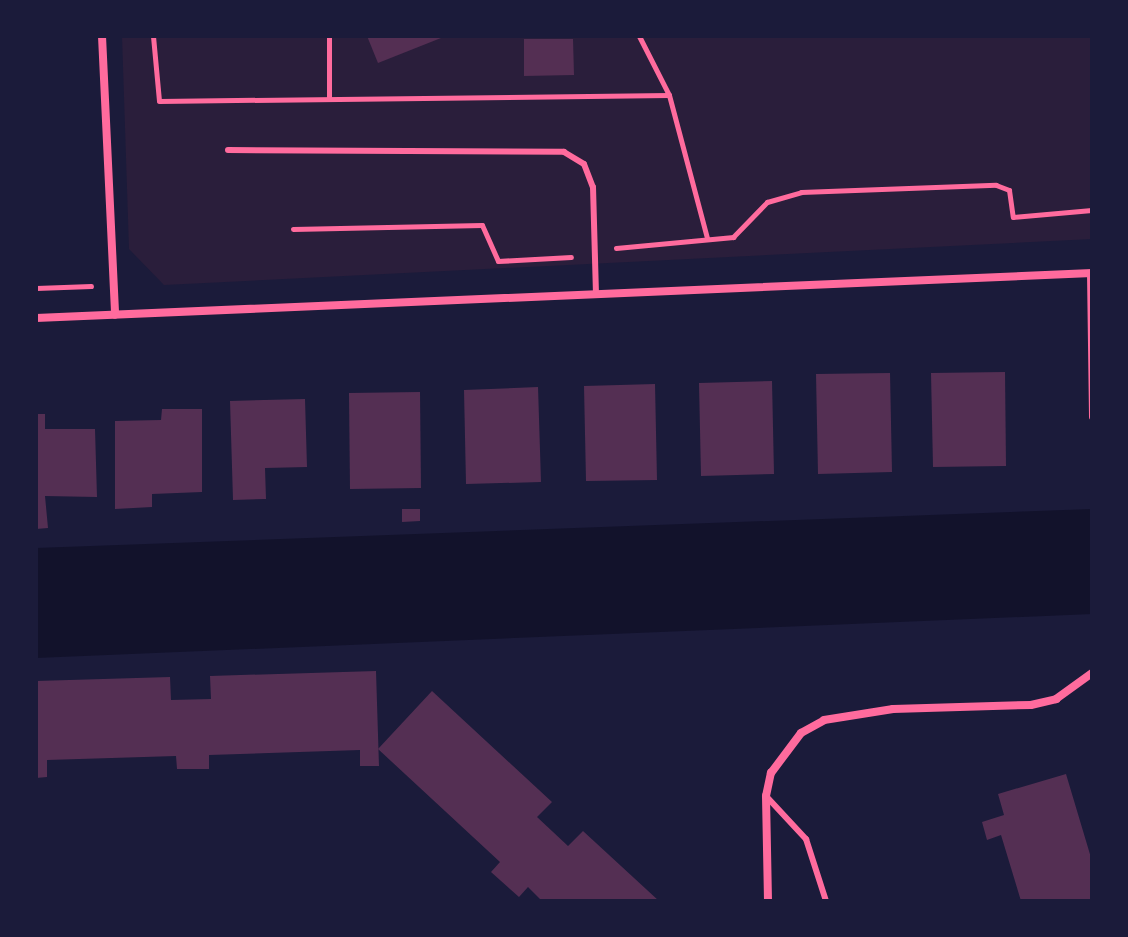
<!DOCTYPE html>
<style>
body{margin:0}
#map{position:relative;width:1128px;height:937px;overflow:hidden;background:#1b1b3a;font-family:Arial,sans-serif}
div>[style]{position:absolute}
.green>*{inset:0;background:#2a1e3b}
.water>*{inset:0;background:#12122b}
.building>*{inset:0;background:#542f53}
.path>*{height:5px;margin:-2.5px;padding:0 2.5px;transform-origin:2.5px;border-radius:2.5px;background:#ff6b9d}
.service>*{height:6px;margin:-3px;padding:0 3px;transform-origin:3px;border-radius:3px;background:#ff6b9d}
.minor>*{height:8px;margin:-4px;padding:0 4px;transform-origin:4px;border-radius:4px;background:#ff6b9d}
span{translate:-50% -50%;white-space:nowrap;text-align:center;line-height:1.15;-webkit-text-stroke:8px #1b1b3a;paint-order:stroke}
.frame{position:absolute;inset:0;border:38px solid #1b1b3a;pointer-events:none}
</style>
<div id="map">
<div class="green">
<i style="clip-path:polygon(122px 36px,1092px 36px,1092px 239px,164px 285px,129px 249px)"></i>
</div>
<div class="water">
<i style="clip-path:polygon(1092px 509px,1092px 614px,36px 658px,36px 548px)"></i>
</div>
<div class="building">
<i style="clip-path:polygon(367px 36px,440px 36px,441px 38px,378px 63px)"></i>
<i style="clip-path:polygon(524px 39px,573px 39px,574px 75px,524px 76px)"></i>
<i style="clip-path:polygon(1005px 372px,1006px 466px,933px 467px,931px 373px)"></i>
<i style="clip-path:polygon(890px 373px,892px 472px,818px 474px,816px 374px)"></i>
<i style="clip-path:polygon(772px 381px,774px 474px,701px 476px,699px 383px)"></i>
<i style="clip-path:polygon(655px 384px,657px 480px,586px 481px,584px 386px)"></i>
<i style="clip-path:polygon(538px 387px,541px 482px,466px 484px,464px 390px)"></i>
<i style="clip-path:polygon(420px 392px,421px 488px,350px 489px,349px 393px)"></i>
<i style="clip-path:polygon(305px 399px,307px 467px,265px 468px,266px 499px,233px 500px,230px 401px)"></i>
<i style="clip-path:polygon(162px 409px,202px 409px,202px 492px,152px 494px,152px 507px,115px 509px,115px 421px,161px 420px)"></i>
<i style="clip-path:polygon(36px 414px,45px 414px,45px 429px,95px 429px,97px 497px,45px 496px,48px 528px,36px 529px)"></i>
<i style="clip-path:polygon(402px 509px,420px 509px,420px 521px,402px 522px)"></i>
<i style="clip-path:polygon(376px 671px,379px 766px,360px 766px,360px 750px,209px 755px,209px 769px,177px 769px,176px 756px,47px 760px,47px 777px,36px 778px,36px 681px,170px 677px,171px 700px,211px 699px,210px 676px)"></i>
<i style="clip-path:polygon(432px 691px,552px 802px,537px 817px,568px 846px,583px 831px,659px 901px,542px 901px,528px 887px,519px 897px,491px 872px,500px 862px,378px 749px)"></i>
<i style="clip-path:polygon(1066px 774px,1092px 861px,1092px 901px,1021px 901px,1001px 835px,987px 840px,982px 822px,1004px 815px,998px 794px)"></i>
</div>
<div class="path">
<i style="left:153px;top:36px;width:65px;rotate:84.7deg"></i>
<i style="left:159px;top:101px;width:510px;rotate:-0.67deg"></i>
<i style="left:329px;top:36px;width:62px;rotate:90deg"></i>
<i style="left:639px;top:36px;width:66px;rotate:63deg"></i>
<i style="left:669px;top:95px;width:148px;rotate:75.1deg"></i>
<i style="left:293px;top:229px;width:189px;rotate:-1.2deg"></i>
<i style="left:482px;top:225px;width:39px;rotate:66deg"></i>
<i style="left:498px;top:261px;width:73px;rotate:-3.1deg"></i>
<i style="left:616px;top:248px;width:118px;rotate:-5.4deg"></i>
<i style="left:733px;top:237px;width:49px;rotate:-45.8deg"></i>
<i style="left:767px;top:202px;width:35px;rotate:-16deg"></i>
<i style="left:801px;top:192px;width:195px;rotate:-2.1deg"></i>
<i style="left:996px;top:185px;width:14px;rotate:21deg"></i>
<i style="left:1009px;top:190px;width:27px;rotate:82deg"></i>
<i style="left:1013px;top:217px;width:79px;rotate:-5.1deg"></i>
<i style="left:36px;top:288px;width:55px;rotate:-2.1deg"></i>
</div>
<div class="service">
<i style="left:228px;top:150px;width:336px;rotate:0.3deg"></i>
<i style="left:564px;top:152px;width:23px;rotate:31deg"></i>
<i style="left:584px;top:164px;width:25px;rotate:69deg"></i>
<i style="left:593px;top:187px;width:108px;rotate:88.4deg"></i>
<i style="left:1090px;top:273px;width:144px;rotate:89.2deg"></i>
<i style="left:766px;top:796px;width:59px;rotate:47.1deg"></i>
<i style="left:806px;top:839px;width:65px;rotate:72.1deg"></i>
</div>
<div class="minor">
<i style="left:102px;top:36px;width:279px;rotate:87.3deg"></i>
<i style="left:36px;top:318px;width:1057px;rotate:-2.44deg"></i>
<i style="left:768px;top:901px;width:105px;rotate:-91.1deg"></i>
<i style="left:766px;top:796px;width:24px;rotate:-78deg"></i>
<i style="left:771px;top:773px;width:50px;rotate:-53.1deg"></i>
<i style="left:801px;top:733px;width:26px;rotate:-29deg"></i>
<i style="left:824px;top:720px;width:70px;rotate:-9.1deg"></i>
<i style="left:893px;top:709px;width:138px;rotate:-1.7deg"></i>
<i style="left:1031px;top:705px;width:26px;rotate:-13deg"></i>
<i style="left:1056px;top:699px;width:44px;rotate:-35.8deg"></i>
</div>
<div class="frame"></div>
</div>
